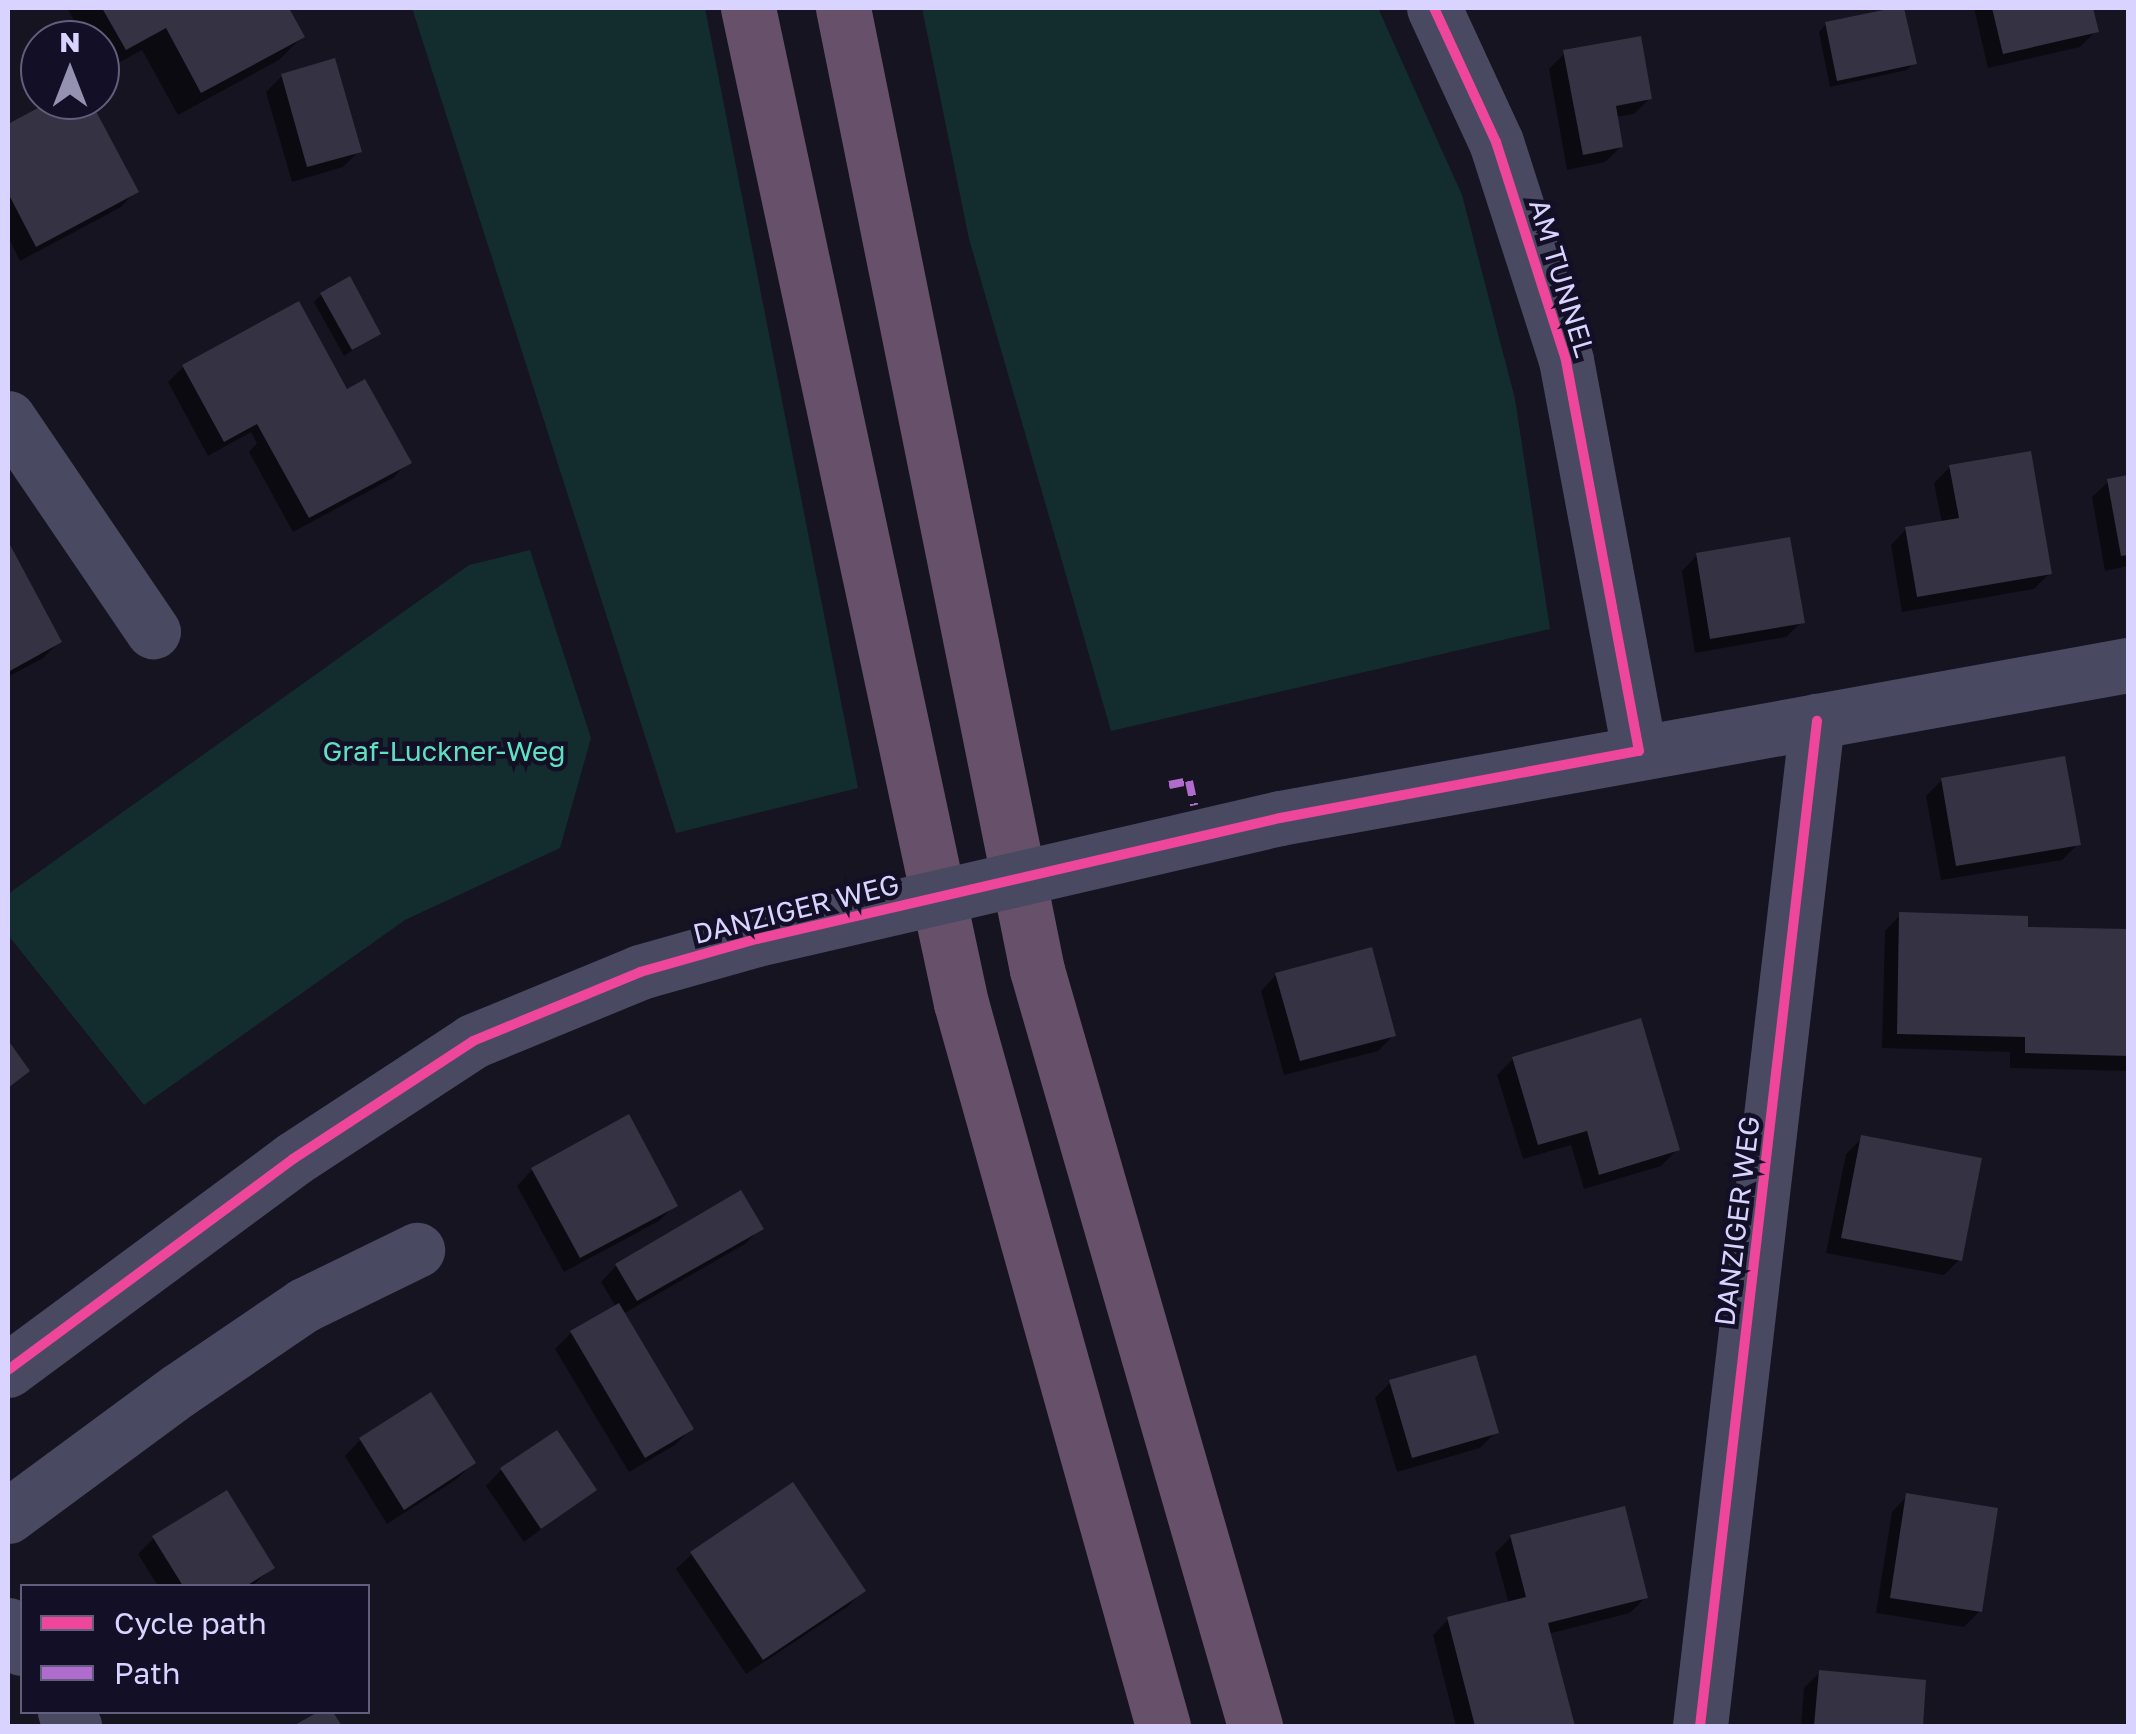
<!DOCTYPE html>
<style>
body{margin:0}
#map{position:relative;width:2136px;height:1734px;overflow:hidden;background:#161421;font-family:"Golos Text",sans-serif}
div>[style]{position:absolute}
.green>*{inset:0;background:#132c2d}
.shadow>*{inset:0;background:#0007}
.building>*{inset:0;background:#343243}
.minor>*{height:55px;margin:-27.5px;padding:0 27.5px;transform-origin:27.5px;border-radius:27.5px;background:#4a4962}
.highway>*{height:55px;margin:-27.5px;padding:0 27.5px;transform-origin:27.5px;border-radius:27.5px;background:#67516a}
.minor-bridge>*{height:55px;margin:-27.5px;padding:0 27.5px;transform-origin:27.5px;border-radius:27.5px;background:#4a4962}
.quiet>*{height:8px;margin-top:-4px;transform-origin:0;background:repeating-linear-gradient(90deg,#b06ccc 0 15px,transparent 0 23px)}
.cycleway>*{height:10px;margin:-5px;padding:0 5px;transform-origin:5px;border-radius:5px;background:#ed469a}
span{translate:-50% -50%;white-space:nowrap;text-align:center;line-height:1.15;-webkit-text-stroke:9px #130f26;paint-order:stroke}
.street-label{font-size:28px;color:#d9d4ff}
.park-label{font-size:28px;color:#5fe0c0}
.frame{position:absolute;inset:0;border:10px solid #d9d4ff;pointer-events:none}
.legend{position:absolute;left:20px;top:1584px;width:350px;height:130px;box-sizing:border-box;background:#130f26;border:2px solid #625e7d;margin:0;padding:12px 18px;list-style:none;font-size:30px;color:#d9d4ff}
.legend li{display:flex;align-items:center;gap:20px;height:50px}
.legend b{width:50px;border:2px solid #625e7d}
.north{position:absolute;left:20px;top:20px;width:100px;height:100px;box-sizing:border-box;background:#130f26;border:2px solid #625e7d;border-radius:50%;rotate:0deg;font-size:28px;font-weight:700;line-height:40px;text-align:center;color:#d9d4ff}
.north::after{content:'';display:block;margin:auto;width:35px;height:45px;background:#9591b1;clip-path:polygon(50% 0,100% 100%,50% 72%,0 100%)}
</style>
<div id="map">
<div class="green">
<i style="clip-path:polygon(412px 8px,705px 8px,858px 788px,676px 833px)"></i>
<i style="clip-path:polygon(922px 8px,1378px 8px,1462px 195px,1515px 399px,1550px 629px,1111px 731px,969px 239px)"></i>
<i style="clip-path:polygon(530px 550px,591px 738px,560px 848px,405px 920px,144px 1105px,8px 935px,8px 894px,469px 565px)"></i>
</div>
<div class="shadow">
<i style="clip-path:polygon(67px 8px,286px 8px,302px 37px,279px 60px,178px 115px,142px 50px,102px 72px,100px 40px,85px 40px)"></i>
<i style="clip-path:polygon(1974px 8px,2090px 8px,2096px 31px,2080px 47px,1988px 68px)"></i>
<i style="clip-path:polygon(1826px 24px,1914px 63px,1907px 70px,1830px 87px,1819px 32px)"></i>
<i style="clip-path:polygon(1565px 53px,1650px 98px,1634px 114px,1615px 117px,1621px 147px,1605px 162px,1567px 170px,1549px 69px)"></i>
<i style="clip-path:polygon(282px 76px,359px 151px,343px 167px,292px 182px,266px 92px)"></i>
<i style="clip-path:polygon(59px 100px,87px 100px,136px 191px,121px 207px,20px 261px,8px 237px,8px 127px)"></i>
<i style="clip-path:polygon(321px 295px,378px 333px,344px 356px,314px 302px)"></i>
<i style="clip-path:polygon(183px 367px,346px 392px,408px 462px,393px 478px,293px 532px,249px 452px,257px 443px,251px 432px,208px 456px,168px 382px)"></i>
<i style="clip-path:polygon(1950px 467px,2050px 573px,2034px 589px,1902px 612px,1891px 545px,1906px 529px,1942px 523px,1934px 483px)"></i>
<i style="clip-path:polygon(2128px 478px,2128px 566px,2105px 571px,2092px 497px,2108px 482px)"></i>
<i style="clip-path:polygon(8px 546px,59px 642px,43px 658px,8px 677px)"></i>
<i style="clip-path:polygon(1697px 555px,1802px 622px,1786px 637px,1695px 653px,1682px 571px)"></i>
<i style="clip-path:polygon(1942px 780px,2078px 844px,2062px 860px,1941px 880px,1926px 796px)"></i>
<i style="clip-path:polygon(1900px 915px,2025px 929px,2128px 932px,2128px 1071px,2010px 1068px,2010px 1052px,1882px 1048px,1885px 931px)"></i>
<i style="clip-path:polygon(1276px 975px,1394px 1035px,1378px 1051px,1284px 1075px,1261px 991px)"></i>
<i style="clip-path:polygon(1513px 1059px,1677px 1150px,1661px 1166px,1584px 1189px,1571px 1145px,1523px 1159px,1497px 1075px)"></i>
<i style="clip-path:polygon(1862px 1138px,1960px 1259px,1944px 1275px,1826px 1253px,1846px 1154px)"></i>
<i style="clip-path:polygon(532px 1170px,675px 1205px,659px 1221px,564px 1272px,517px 1186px)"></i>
<i style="clip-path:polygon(761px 1228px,745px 1244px,623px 1314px,691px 1429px,675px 1445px,629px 1472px,555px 1349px,571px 1333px,616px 1307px,601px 1282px,616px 1266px)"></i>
<i style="clip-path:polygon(1391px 1382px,1496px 1432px,1480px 1448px,1397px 1472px,1375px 1398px)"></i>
<i style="clip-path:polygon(430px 1395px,473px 1463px,457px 1479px,387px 1524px,345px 1456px,360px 1440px)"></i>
<i style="clip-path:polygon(501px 1470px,594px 1490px,524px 1542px,486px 1486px)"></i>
<i style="clip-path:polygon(1907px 1496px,1980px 1611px,1964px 1627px,1876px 1613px,1892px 1512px)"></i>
<i style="clip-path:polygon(1511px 1537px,1646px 1597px,1630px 1613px,1548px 1634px,1572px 1726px,1456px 1726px,1433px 1635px,1449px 1619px,1509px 1604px,1495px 1553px)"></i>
<i style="clip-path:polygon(154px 1538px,272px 1568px,252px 1586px,158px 1586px,138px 1554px)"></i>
<i style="clip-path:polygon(692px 1554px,863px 1591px,847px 1607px,746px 1674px,676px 1569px)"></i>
<i style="clip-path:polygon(1820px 1672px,1924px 1682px,1920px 1726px,1801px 1726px,1804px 1688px)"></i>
</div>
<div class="building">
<i style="clip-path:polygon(102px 8px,289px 8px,305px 37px,201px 93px,166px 28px,126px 50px)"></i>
<i style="clip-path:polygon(1893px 8px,1904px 8px,1917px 64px,1837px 81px,1825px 22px)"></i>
<i style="clip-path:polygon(1992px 8px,2093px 8px,2099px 32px,2003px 54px)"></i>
<i style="clip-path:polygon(1641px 36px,1652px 99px,1616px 106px,1623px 147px,1583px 155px,1563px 50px)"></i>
<i style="clip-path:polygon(335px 58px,362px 152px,307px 167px,281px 74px)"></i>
<i style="clip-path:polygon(53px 100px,90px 100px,139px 192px,36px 247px,8px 193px,8px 124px)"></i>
<i style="clip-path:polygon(350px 276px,381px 334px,352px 350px,320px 293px)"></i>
<i style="clip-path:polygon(299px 301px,347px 389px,365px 379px,412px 463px,309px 518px,257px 424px,224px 442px,182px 365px)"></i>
<i style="clip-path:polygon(2031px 451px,2052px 574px,1917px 597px,1905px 527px,1959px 518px,1949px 465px)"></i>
<i style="clip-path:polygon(2128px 475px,2128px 555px,2121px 556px,2107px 479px)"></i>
<i style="clip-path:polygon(1790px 537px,1805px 623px,1710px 639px,1696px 553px)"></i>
<i style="clip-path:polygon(8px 541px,62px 642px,8px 672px)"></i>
<i style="clip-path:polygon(2065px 756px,2081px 845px,1956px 866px,1941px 778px)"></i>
<i style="clip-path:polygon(1899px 912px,2028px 916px,2028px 927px,2128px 929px,2128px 1056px,2025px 1053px,2025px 1037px,1897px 1034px)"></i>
<i style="clip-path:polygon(1372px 947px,1396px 1036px,1300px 1061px,1275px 973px)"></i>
<i style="clip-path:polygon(1641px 1018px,1680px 1150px,1599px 1175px,1587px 1131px,1538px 1145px,1512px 1057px)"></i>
<i style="clip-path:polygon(8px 1040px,30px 1071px,8px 1088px)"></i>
<i style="clip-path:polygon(629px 1114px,678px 1206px,580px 1258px,531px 1168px)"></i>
<i style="clip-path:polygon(1861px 1135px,1982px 1158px,1962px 1261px,1841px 1238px)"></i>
<i style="clip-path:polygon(741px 1190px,764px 1229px,637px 1301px,615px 1264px)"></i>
<i style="clip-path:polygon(619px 1303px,694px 1429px,645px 1458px,570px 1331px)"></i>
<i style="clip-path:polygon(1476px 1355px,1499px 1433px,1412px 1458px,1389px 1380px)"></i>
<i style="clip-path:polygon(431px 1392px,476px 1463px,404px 1510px,359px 1438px)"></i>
<i style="clip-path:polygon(557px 1430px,597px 1490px,541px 1529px,500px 1468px)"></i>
<i style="clip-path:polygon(793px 1482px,866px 1591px,763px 1660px,690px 1552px)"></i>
<i style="clip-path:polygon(227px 1490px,275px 1568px,246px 1586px,183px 1586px,152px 1536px)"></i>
<i style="clip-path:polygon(1906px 1493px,1998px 1508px,1982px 1612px,1890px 1598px)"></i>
<i style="clip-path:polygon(1625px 1506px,1648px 1598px,1548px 1623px,1575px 1726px,1475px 1726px,1447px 1617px,1526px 1597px,1510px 1535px)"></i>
<i style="clip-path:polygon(1819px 1670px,1926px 1680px,1923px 1726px,1814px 1726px)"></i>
<i style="clip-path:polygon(318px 1712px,333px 1712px,342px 1726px,293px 1726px)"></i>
</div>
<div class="minor">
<i style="left:1434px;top:8px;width:148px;rotate:65.2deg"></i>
<i style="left:1496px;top:142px;width:229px;rotate:72.2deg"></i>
<i style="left:1566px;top:360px;width:398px;rotate:79.4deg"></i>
<i style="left:8px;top:418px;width:258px;rotate:55.8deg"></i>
<i style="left:1280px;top:818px;width:862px;rotate:-10.23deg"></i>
<i style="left:8px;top:1370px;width:355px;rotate:-36.5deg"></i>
<i style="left:293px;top:1159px;width:215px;rotate:-33.2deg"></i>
<i style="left:473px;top:1041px;width:181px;rotate:-22.4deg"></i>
<i style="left:640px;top:972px;width:122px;rotate:-15.8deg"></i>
<i style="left:8px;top:1516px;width:212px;rotate:-36.4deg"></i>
<i style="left:179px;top:1390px;width:151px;rotate:-34.2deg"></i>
<i style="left:304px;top:1305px;width:126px;rotate:-26deg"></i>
<i style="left:8px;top:1625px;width:27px;rotate:59deg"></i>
<i style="left:65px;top:1712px;width:17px;rotate:57deg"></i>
<i style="left:1700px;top:1726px;width:1012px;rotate:-83.36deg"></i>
</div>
<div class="highway">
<i style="left:748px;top:8px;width:1018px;rotate:77.92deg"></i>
<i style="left:961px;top:1003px;width:751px;rotate:74.39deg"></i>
<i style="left:843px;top:8px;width:981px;rotate:78.6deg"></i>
<i style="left:1037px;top:970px;width:787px;rotate:73.91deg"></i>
</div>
<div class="minor-bridge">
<i style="left:757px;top:939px;width:537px;rotate:-13.03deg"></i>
</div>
<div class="quiet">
<i style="left:1169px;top:785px;width:20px;rotate:-11deg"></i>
<i style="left:1189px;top:781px;width:25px;rotate:78deg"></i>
</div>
<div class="cycleway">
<i style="left:8px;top:1370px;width:355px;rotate:-36.5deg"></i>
<i style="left:293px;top:1159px;width:215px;rotate:-33.2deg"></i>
<i style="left:473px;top:1041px;width:181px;rotate:-22.4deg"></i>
<i style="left:640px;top:972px;width:122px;rotate:-15.8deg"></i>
<i style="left:757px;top:939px;width:537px;rotate:-13.03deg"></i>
<i style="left:1280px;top:818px;width:365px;rotate:-10.6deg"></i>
<i style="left:1639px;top:751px;width:398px;rotate:-100.6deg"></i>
<i style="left:1566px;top:360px;width:229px;rotate:-107.8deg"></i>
<i style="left:1496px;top:142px;width:148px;rotate:-114.8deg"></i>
<i style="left:1700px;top:1726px;width:1012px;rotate:-83.36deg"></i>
</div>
<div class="street-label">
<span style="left:1562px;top:278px;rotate:73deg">AM TUNNEL</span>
<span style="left:796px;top:909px;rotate:-14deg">DANZIGER WEG</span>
<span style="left:1737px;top:1221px;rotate:-83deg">DANZIGER WEG</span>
</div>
<div class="park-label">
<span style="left:444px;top:751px">Graf-Luckner-Weg</span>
</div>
<div class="frame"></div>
<ul class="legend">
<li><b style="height:12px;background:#ed469a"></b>Cycle path</li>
<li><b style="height:12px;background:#b06ccc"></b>Path</li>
</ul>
<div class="north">N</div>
</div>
